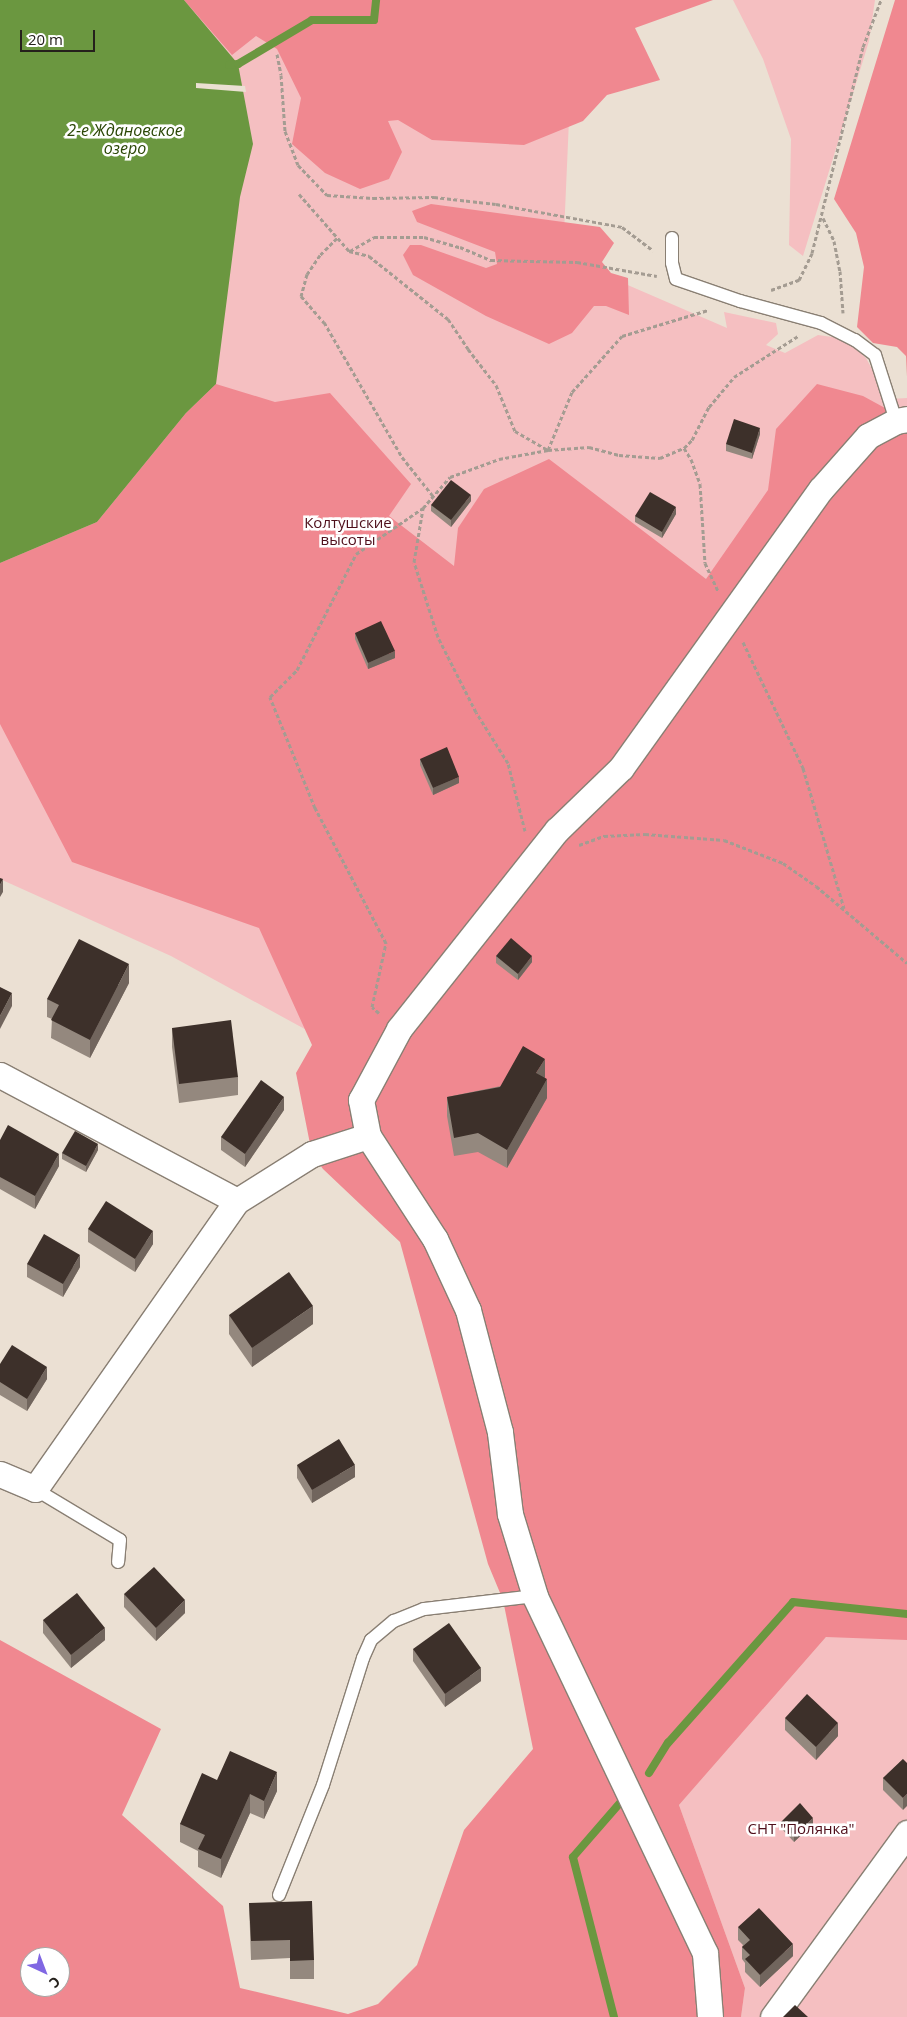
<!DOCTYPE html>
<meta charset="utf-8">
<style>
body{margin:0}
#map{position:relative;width:907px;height:2017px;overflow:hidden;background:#ebe0d3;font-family:"Open Sans",sans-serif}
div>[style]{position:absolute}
.green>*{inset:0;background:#f5bfc1}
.forest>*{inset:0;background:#f08890}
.water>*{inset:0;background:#6b9740}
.pier>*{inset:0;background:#ebe0d3}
.stream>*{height:8px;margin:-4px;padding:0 4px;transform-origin:4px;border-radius:4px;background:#6b9740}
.path>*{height:3px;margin-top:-1.5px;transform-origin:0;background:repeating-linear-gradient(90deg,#a49c92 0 4px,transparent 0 6.5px)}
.roads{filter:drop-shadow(1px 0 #897f73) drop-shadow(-1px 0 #897f73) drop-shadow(0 1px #897f73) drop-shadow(0 -1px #897f73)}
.service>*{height:12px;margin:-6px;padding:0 6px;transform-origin:6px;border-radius:6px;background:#fff}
.minor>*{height:25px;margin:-12.5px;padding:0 12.5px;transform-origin:12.5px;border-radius:12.5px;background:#fff}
.wall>*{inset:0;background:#94887e}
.shaded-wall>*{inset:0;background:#71655d}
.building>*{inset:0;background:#3d302a}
span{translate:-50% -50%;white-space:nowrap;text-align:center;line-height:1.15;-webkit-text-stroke:5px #fff;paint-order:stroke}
.park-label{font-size:15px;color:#4f0f1b}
.water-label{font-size:16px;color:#2b4706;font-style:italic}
.north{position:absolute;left:20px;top:1947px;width:50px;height:50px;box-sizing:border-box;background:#fff;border:1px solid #a8a6a4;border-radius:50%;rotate:137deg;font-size:14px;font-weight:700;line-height:20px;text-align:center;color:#25211c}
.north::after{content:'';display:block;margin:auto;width:18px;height:22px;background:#8067e3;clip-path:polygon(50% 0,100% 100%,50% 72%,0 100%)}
.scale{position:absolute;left:20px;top:30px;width:75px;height:22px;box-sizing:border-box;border:2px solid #25211c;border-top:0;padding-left:6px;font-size:15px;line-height:18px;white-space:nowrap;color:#25211c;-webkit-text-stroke:4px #fff;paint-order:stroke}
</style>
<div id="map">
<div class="green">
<i style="clip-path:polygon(0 0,595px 0,574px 6px,563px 257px,727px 328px,724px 312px,776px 323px,778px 334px,766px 345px,785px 353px,818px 335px,846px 339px,866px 358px,880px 384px,880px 395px,890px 399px,907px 398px,907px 2017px,741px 2017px,745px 1988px,679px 1805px,826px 1637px,334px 1045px,171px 956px,0 879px)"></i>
<i style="clip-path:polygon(733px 0,875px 0,869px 41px,803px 256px,789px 245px,791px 139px,763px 59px)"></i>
</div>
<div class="forest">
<i style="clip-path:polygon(184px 0,713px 0,635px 28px,660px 80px,607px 95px,583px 121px,524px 145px,432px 140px,398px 120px,388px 121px,402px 152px,389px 179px,360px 189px,325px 173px,292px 144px,301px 98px,277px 49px,256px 36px,232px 55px)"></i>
<i style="clip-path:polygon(895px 0,907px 0,907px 377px,906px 356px,897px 347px,873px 343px,857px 327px,864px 267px,856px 233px,834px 199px)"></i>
<i style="clip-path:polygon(431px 204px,600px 227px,614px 243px,602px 262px,611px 273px,628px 278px,629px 315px,606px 306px,594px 306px,572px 333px,549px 344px,486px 316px,413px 275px,403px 255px,410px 245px,421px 245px,486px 268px,497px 264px,495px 252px,417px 222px,412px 211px)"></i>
<i style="clip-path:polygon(evenodd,216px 384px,275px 402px,330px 393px,411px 484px,389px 516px,454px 566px,458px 528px,484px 489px,549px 459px,706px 579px,768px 490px,776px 429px,817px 384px,863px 396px,907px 420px,907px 1640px,826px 1637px,679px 1805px,745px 1988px,741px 2017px,0 2017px,0 1640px,161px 1729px,122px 1815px,223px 1906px,240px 1988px,348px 2014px,378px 2004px,417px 1965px,464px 1830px,533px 1749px,503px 1600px,488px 1564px,400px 1242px,323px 1169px,312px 1154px,296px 1073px,312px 1045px,259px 928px,72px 862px,0 724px,0 563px,97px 522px,186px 413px,216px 384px,30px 1957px,60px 1957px,60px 1987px,30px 1987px,30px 1957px)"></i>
</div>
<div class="water">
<i style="clip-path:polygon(0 0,184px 0,238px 64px,253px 144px,240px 197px,216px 384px,186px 413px,97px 522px,0 563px)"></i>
</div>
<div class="pier">
<i style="clip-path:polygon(196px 83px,245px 86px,246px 92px,196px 88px)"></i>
</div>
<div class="stream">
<i style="left:229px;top:65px;width:9px;rotate:-6deg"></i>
<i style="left:238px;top:64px;width:86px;rotate:-30.7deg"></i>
<i style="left:312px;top:20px;width:62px"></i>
<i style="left:374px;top:20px;width:20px;rotate:-84deg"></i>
<i style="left:649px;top:1773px;width:36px;rotate:-58deg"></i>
<i style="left:668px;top:1743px;width:188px;rotate:-48.4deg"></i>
<i style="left:793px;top:1602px;width:115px;rotate:6deg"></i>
<i style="left:614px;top:2017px;width:165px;rotate:-104.4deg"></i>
<i style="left:573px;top:1857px;width:72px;rotate:-49deg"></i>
</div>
<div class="path">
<i style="left:277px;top:54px;width:21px;rotate:79deg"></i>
<i style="left:281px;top:75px;width:56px;rotate:85.9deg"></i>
<i style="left:285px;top:131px;width:36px;rotate:69deg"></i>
<i style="left:298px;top:165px;width:42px;rotate:46deg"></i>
<i style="left:327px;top:195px;width:46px;rotate:3.7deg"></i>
<i style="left:373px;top:198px;width:61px;rotate:-0.9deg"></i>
<i style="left:434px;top:197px;width:62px;rotate:6.4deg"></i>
<i style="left:496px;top:204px;width:128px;rotate:10.3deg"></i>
<i style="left:622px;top:227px;width:39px;rotate:37deg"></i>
<i style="left:299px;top:194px;width:76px;rotate:48.7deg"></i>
<i style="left:349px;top:251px;width:21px;rotate:14deg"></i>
<i style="left:369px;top:256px;width:101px;rotate:38.6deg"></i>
<i style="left:448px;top:319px;width:36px;rotate:56deg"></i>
<i style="left:468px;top:349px;width:46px;rotate:52.1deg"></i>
<i style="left:496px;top:385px;width:50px;rotate:67.6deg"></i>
<i style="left:515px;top:431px;width:38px;rotate:30deg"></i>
<i style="left:823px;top:218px;width:25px;rotate:64deg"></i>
<i style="left:834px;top:241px;width:31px;rotate:79deg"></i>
<i style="left:840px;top:271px;width:42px;rotate:85.9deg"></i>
<i style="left:337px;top:238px;width:24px;rotate:135deg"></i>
<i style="left:320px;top:255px;width:23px;rotate:124deg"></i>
<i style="left:307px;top:274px;width:23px;rotate:105deg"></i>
<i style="left:301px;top:296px;width:35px;rotate:49deg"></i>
<i style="left:324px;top:322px;width:156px;rotate:60deg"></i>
<i style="left:402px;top:457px;width:50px;rotate:51.5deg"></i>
<i style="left:350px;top:251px;width:28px;rotate:-30deg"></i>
<i style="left:374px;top:237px;width:50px"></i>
<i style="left:424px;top:237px;width:37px;rotate:16deg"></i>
<i style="left:460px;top:247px;width:34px;rotate:23deg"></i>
<i style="left:491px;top:260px;width:86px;rotate:1.3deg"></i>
<i style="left:577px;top:262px;width:81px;rotate:9.9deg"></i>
<i style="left:771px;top:290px;width:30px;rotate:-20deg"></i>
<i style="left:799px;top:280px;width:30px;rotate:-64deg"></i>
<i style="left:812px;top:253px;width:212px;rotate:-76.1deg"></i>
<i style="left:863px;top:47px;width:50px;rotate:-69deg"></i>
<i style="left:684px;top:448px;width:13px;rotate:58deg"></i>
<i style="left:691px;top:459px;width:27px;rotate:70deg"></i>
<i style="left:700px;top:484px;width:79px;rotate:86.4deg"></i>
<i style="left:705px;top:563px;width:31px;rotate:65deg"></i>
<i style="left:548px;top:450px;width:63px;rotate:-67.5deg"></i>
<i style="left:572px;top:392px;width:75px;rotate:-48.2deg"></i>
<i style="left:622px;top:336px;width:90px;rotate:-16.8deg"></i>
<i style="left:743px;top:642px;width:140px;rotate:64.5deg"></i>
<i style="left:803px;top:768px;width:146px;rotate:73.7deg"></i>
<i style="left:525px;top:831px;width:70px;rotate:-104deg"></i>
<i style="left:508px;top:763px;width:60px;rotate:-122.1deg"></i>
<i style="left:476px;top:712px;width:84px;rotate:-116.9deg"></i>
<i style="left:438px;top:637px;width:79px;rotate:-107.7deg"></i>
<i style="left:414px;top:562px;width:55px;rotate:-80.5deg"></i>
<i style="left:423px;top:508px;width:41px;rotate:-48.9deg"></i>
<i style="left:450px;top:477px;width:52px;rotate:-20.2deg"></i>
<i style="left:499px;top:459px;width:50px;rotate:-10.4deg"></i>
<i style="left:548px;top:450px;width:41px;rotate:-4.2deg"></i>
<i style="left:589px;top:447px;width:31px;rotate:15deg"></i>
<i style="left:619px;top:455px;width:41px;rotate:4.2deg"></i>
<i style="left:660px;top:458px;width:26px;rotate:-23deg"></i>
<i style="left:684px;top:448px;width:11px;rotate:-45deg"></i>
<i style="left:692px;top:440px;width:37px;rotate:-63deg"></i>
<i style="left:709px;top:407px;width:39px;rotate:-50deg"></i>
<i style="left:734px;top:377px;width:76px;rotate:-32.6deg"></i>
<i style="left:579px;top:845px;width:27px;rotate:-20deg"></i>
<i style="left:604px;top:836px;width:41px;rotate:-2.8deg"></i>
<i style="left:645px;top:834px;width:79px;rotate:4.3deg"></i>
<i style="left:724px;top:840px;width:63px;rotate:21.3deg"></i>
<i style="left:783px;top:863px;width:40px;rotate:34.9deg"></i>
<i style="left:816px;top:886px;width:119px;rotate:40.2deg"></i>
<i style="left:379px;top:1013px;width:9px;rotate:-139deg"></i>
<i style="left:372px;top:1007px;width:66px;rotate:-77.7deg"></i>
<i style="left:386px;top:943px;width:153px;rotate:-117.7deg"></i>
<i style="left:315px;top:808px;width:120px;rotate:-112.1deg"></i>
<i style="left:270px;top:697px;width:38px;rotate:-45deg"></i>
<i style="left:297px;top:670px;width:130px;rotate:-63deg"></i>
<i style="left:356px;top:554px;width:81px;rotate:-34.5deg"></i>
</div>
<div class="roads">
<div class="service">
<i style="left:672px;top:238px;width:25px;rotate:90deg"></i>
<i style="left:672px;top:263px;width:16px;rotate:76deg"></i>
<i style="left:676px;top:279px;width:68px;rotate:19deg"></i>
<i style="left:740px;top:301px;width:84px;rotate:15.2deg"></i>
<i style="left:821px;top:323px;width:38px;rotate:27deg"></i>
<i style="left:855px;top:340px;width:25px;rotate:37deg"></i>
<i style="left:875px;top:355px;width:69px;rotate:72.3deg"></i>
<i style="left:35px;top:1489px;width:99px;rotate:31deg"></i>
<i style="left:120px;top:1540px;width:22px;rotate:95deg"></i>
<i style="left:279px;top:1895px;width:118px;rotate:-68.2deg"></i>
<i style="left:323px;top:1785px;width:133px;rotate:-72.5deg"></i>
<i style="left:363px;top:1658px;width:20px;rotate:-66deg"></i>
<i style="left:371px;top:1640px;width:30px;rotate:-40deg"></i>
<i style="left:394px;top:1621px;width:32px;rotate:-22deg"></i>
<i style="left:424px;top:1609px;width:112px;rotate:-6.7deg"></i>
</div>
<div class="minor">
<i style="left:0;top:1075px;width:268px;rotate:28deg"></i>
<i style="left:0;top:1474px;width:38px;rotate:23deg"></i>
<i style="left:35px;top:1489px;width:352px;rotate:-55deg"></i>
<i style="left:237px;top:1201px;width:89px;rotate:-32.1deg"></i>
<i style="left:312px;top:1154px;width:59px;rotate:-17.8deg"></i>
<i style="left:710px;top:2017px;width:64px;rotate:-94.5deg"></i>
<i style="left:705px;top:1953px;width:395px;rotate:-115.5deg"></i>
<i style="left:535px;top:1596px;width:86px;rotate:-107deg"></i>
<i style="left:510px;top:1514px;width:83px;rotate:-97deg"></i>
<i style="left:500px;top:1432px;width:126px;rotate:-104.7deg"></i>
<i style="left:468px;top:1310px;width:78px;rotate:-114.9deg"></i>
<i style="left:435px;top:1239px;width:123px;rotate:-123deg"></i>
<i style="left:368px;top:1136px;width:37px;rotate:-101deg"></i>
<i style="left:361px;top:1100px;width:81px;rotate:-61.8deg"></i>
<i style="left:399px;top:1029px;width:254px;rotate:-51.6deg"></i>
<i style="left:557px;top:830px;width:89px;rotate:-44.1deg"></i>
<i style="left:621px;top:768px;width:343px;rotate:-54.4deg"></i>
<i style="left:821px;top:489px;width:71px;rotate:-48.4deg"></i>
<i style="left:868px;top:436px;width:32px;rotate:-28deg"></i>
<i style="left:896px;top:421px;width:11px;rotate:-10deg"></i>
<i style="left:773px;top:2017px;width:228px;rotate:-53.9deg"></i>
</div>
</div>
<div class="wall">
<i style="clip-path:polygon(760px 434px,752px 459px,726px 451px,726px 444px)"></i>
<i style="clip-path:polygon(471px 501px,451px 527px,431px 511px,431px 505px)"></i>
<i style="clip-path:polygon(676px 514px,662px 538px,635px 522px,635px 516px)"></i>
<i style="clip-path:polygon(355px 633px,395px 658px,368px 669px,355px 639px)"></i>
<i style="clip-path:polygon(420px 759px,459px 783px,433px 795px,420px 765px)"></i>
<i style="clip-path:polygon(496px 956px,532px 962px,518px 980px,496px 963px)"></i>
<i style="clip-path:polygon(129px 983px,90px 1058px,51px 1038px,52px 1019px,47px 1017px,47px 999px)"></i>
<i style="clip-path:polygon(172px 1028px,238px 1077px,238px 1095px,179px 1103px,172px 1047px)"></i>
<i style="clip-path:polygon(545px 1077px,547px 1098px,507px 1168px,478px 1152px,454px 1156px,447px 1116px,447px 1097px)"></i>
<i style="clip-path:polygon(284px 1110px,245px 1167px,221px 1150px,221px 1137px)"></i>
<i style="clip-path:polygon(0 1140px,59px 1166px,35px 1209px,0 1189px)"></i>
<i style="clip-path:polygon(98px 1150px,86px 1172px,62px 1159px,62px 1153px)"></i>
<i style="clip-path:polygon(88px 1229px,153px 1244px,135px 1272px,88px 1242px)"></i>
<i style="clip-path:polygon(27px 1264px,80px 1267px,63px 1297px,27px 1277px)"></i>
<i style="clip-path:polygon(229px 1315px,313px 1324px,252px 1367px,229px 1334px)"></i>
<i style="clip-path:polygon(0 1364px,47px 1379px,27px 1411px,0 1395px)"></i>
<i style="clip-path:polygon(297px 1465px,355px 1477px,312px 1503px,297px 1478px)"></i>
<i style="clip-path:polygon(124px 1594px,185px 1613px,156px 1641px,124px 1607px)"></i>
<i style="clip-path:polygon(43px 1620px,105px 1640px,71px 1668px,43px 1633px)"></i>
<i style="clip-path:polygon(413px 1649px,481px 1681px,445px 1707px,413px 1661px)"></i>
<i style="clip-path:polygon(785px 1718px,838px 1736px,816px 1760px,785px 1730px)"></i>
<i style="clip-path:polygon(903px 1759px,903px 1810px,883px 1790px,883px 1778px)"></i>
<i style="clip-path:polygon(217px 1780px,277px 1791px,264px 1819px,250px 1813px,221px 1878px,198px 1867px,198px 1851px,180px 1842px,180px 1824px)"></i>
<i style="clip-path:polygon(781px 1822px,813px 1824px,794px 1842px,781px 1828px)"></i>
<i style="clip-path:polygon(249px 1903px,314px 1960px,314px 1979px,290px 1979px,290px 1958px,251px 1960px)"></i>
<i style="clip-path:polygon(738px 1927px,793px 1956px,760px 1987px,745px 1972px,745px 1963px,742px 1959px,742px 1947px,743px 1945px,738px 1940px)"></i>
</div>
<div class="shaded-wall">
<i style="clip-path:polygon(760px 428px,760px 434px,752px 459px,752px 453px)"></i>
<i style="clip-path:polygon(471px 495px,471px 501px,451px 527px,451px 520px)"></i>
<i style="clip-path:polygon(676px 507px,676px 514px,662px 538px,662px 532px)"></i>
<i style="clip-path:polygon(395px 651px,395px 658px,368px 669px,368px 663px)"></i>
<i style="clip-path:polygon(459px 777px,459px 783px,433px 795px,433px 788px)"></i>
<i style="clip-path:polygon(3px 879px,3px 892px,0 897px,0 885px)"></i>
<i style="clip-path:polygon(532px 956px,532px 962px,518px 980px,518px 974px)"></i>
<i style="clip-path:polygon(129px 964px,129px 983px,90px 1058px,90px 1040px)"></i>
<i style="clip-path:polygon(12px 993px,12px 1006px,0 1029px,0 1016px)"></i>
<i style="clip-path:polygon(545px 1059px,545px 1077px,536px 1091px,536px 1073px)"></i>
<i style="clip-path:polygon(547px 1079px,547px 1098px,507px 1168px,507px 1150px)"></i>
<i style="clip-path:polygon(284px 1097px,284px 1110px,245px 1167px,245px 1154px)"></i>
<i style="clip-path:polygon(98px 1144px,98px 1150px,86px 1172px,86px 1166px)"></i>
<i style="clip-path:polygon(59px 1154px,59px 1166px,35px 1209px,35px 1196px)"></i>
<i style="clip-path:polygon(153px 1231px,153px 1244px,135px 1272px,135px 1259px)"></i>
<i style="clip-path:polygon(80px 1255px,80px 1267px,63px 1297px,63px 1284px)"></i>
<i style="clip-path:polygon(313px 1306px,313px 1324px,252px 1367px,252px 1348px)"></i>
<i style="clip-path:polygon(47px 1367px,47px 1379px,27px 1411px,27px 1399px)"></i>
<i style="clip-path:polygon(355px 1465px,355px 1477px,312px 1503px,312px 1490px)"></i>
<i style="clip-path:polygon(185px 1600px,185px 1613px,156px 1641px,156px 1628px)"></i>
<i style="clip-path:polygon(105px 1628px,105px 1640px,71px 1668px,71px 1655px)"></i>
<i style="clip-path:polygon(481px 1668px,481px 1681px,445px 1707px,445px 1694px)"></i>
<i style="clip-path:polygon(838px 1723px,838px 1736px,816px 1760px,816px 1747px)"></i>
<i style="clip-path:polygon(277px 1772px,277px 1791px,264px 1819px,264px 1801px)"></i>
<i style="clip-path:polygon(250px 1794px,250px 1813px,221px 1878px,221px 1859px)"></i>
<i style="clip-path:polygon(907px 1794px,907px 1806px,903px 1810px,903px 1798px)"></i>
<i style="clip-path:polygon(813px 1818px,813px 1824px,794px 1842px,794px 1836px)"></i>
<i style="clip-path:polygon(793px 1944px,793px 1956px,760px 1987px,760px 1975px)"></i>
</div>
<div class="building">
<i style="clip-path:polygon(734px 419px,760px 428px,752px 453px,726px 444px)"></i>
<i style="clip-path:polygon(451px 480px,471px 495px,451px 520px,431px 505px)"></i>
<i style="clip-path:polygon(650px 492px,676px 507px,662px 532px,635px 516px)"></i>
<i style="clip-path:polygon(381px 621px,395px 651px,368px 663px,355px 633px)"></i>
<i style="clip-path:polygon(447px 747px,459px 777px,433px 788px,420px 759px)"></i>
<i style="clip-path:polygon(0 878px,3px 879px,0 885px)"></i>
<i style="clip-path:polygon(511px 938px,532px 956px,518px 974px,496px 956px)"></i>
<i style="clip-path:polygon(79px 939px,129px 964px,90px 1040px,51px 1020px,59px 1005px,47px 999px)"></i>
<i style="clip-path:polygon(0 987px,12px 993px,0 1016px)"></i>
<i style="clip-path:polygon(231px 1020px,238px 1077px,179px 1084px,172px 1028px)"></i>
<i style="clip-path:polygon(523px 1046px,545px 1059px,536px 1073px,547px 1079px,507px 1150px,478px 1133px,454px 1138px,447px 1097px,500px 1087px)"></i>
<i style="clip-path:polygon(261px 1080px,284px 1097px,245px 1154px,221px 1137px)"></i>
<i style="clip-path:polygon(8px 1125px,59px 1154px,35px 1196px,0 1177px,0 1140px)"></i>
<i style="clip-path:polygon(75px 1131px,98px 1144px,86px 1166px,62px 1153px)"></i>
<i style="clip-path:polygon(106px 1201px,153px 1231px,135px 1259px,88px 1229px)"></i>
<i style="clip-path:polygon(44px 1234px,80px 1255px,63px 1284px,27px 1264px)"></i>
<i style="clip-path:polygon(289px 1272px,313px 1306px,252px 1348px,229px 1315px)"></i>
<i style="clip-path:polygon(12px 1345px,47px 1367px,27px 1399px,0 1382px,0 1364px)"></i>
<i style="clip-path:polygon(339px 1439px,355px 1465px,312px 1490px,297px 1465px)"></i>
<i style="clip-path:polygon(154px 1567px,185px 1600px,156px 1628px,124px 1594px)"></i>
<i style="clip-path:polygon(77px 1593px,105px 1628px,71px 1655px,43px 1620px)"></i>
<i style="clip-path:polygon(449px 1623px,481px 1668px,445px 1694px,413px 1649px)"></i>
<i style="clip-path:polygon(807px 1694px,838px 1723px,816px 1747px,785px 1718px)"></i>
<i style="clip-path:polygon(230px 1751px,277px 1772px,264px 1801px,250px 1794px,221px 1859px,198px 1849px,205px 1835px,180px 1824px,202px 1773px,217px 1780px)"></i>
<i style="clip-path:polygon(903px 1759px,907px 1763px,907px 1794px,903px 1798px,883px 1778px)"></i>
<i style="clip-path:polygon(800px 1803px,813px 1818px,794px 1836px,781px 1822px)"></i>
<i style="clip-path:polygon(312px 1901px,314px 1960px,290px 1961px,290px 1940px,251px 1941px,249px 1903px)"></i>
<i style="clip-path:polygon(759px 1908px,793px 1944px,760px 1975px,745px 1959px,750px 1955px,742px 1947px,750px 1940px,738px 1927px)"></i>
<i style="clip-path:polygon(795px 2005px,808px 2017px,783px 2017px)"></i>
</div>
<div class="park-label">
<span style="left:348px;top:531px">Колтушские<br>высоты</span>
<span style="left:801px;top:1829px">СНТ "Полянка"</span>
</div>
<div class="water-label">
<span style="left:125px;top:139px">2-е Ждановское<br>озеро</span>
</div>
<div class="north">С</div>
<div class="scale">20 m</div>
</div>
